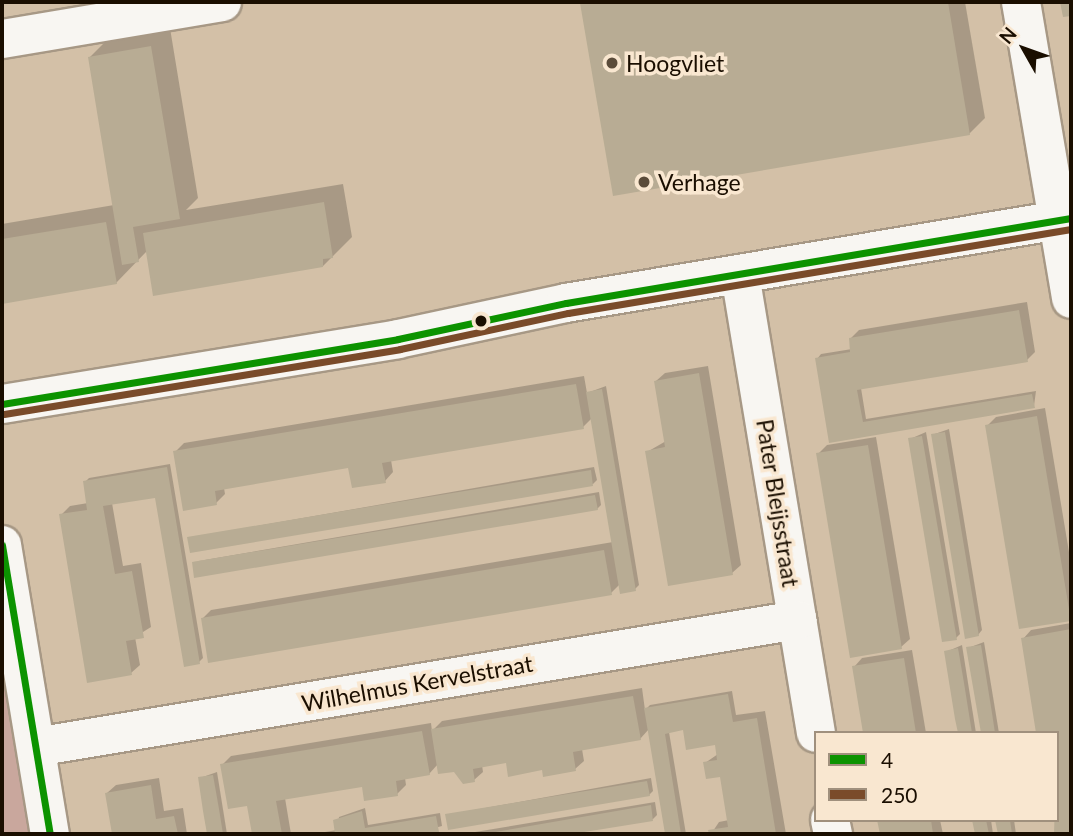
<!DOCTYPE html>
<style>
body{margin:0}
#map{position:relative;width:1073px;height:836px;overflow:hidden;background:#d3c0a7;font-family:Lato,sans-serif}
div>[style]{position:absolute}
.green>*{inset:0;background:#c9a79d}
.shadow>*{inset:0;background:#0003}
.building>*{inset:0;background:#b8ac94}
.roads{filter:drop-shadow(2px 0 #a79885) drop-shadow(-2px 0 #a79885) drop-shadow(0 2px #a79885) drop-shadow(0 -2px #a79885)}
.minor>*{height:38px;margin:-19px;padding:0 19px;transform-origin:19px;border-radius:19px;background:#f8f6f2}
.bus-1>*{height:7px;margin:-3.5px;padding:0 3.5px;transform-origin:3.5px;border-radius:3.5px;background:#0c9300}
.bus-2>*{height:7px;margin:-3.5px;padding:0 3.5px;transform-origin:3.5px;border-radius:3.5px;background:#7a4b2a}
.dots>*{width:19px;height:19px;translate:-50% -50%;box-sizing:border-box;border:4px solid #f9e7d0;border-radius:50%}
span{translate:-50% -50%;white-space:nowrap;text-align:center;line-height:1.15;-webkit-text-stroke:7px #f9e7d0;paint-order:stroke}
.poi-label{font-size:23px;color:#1a0e00}
.left{translate:0 -50%;text-align:left}
.street-label{font-size:23px;color:#1a0e00}
.frame{position:absolute;inset:0;border:4px solid #1a0e00;pointer-events:none}
.legend{position:absolute;left:814px;top:731px;width:245px;height:91px;box-sizing:border-box;background:#f9e7d0;border:2px solid #a0907d;margin:0;padding:9px 12px;list-style:none;font-size:21px;color:#1a0e00}
.legend li{display:flex;align-items:center;gap:14px;height:35px}
.legend b{width:35px;border:2px solid #a0907d}
.north{position:absolute;left:989px;top:14px;width:70px;height:70px;-webkit-text-stroke:5px #f9e7d0;paint-order:stroke;rotate:310deg;font-size:19px;font-weight:700;line-height:28px;text-align:center;color:#1a0e00}
.north::after{content:'';display:block;margin:auto;width:24px;height:32px;background:#1a0e00;clip-path:polygon(50% 0,100% 100%,50% 72%,0 100%)}
</style>
<div id="map">
<div class="green">
<i style="clip-path:polygon(2px 644px,34px 834px,2px 834px)"></i>
</div>
<div class="shadow">
<i style="clip-path:polygon(965px 2px,985px 118px,969px 134px,582px 3px)"></i>
<i style="clip-path:polygon(170px 28px,198px 198px,186px 210px,343px 184px,352px 237px,323px 266px,147px 251px,116px 283px,2px 302px,2px 224px,114px 205px,90px 57px,109px 38px)"></i>
<i style="clip-path:polygon(1027px 302px,1035px 352px,1027px 360px,861px 388px,866px 419px,1036px 391px,1034px 406px,831px 441px,817px 359px,821px 354px,852px 349px,850px 339px,859px 330px)"></i>
<i style="clip-path:polygon(708px 366px,741px 565px,732px 573px,647px 452px,666px 441px,656px 381px,665px 373px)"></i>
<i style="clip-path:polygon(584px 376px,587px 393px,606px 386px,639px 585px,635px 589px,620px 584px,611px 593px,202px 619px,211px 610px,613px 542px,592px 418px,583px 427px,391px 460px,393px 472px,385px 481px,350px 466px,224px 488px,225px 494px,216px 503px,175px 452px,184px 443px)"></i>
<i style="clip-path:polygon(1045px 408px,1071px 564px,1070px 619px,987px 426px,996px 417px)"></i>
<i style="clip-path:polygon(949px 429px,982px 630px,978px 635px,932px 435px)"></i>
<i style="clip-path:polygon(926px 432px,960px 634px,956px 638px,910px 439px)"></i>
<i style="clip-path:polygon(876px 437px,910px 639px,901px 647px,818px 454px,827px 445px)"></i>
<i style="clip-path:polygon(170px 464px,203px 658px,199px 662px,157px 496px,112px 503px,123px 566px,141px 563px,151px 627px,135px 637px,140px 665px,131px 673px,61px 515px,70px 506px,88px 503px,85px 482px,89px 478px)"></i>
<i style="clip-path:polygon(594px 467px,597px 480px,593px 484px,189px 538px)"></i>
<i style="clip-path:polygon(599px 492px,601px 505px,597px 509px,193px 562px)"></i>
<i style="clip-path:polygon(1071px 623px,1071px 834px,1055px 834px,1057px 733px,1023px 639px,1031px 630px)"></i>
<i style="clip-path:polygon(984px 642px,999px 733px,982px 733px,968px 648px)"></i>
<i style="clip-path:polygon(962px 645px,976px 733px,959px 733px,946px 652px)"></i>
<i style="clip-path:polygon(912px 650px,926px 733px,865px 733px,854px 667px,862px 658px)"></i>
<i style="clip-path:polygon(642px 688px,645px 710px,650px 705px,732px 691px,736px 715px,765px 711px,786px 834px,711px 834px,719px 822px,729px 820px,722px 775px,705px 763px,718px 754px,716px 742px,684px 729px,669px 732px,686px 834px,667px 834px,649px 729px,640px 739px,582px 749px,584px 761px,575px 769px,508px 761px,482px 765px,483px 772px,474px 780px,438px 764px,429px 774px,405px 778px,406px 785px,397px 794px,363px 785px,285px 798px,291px 834px,311px 834px,254px 834px,249px 804px,222px 765px,231px 756px,431px 723px,432px 731px,442px 721px)"></i>
<i style="clip-path:polygon(217px 772px,227px 834px,209px 834px,200px 778px)"></i>
<i style="clip-path:polygon(159px 778px,164px 811px,183px 808px,187px 834px,114px 834px,107px 793px,116px 785px)"></i>
<i style="clip-path:polygon(651px 778px,653px 791px,649px 795px,447px 815px)"></i>
<i style="clip-path:polygon(655px 802px,657px 815px,653px 819px,562px 834px,463px 834px)"></i>
<i style="clip-path:polygon(365px 808px,368px 825px,440px 813px,442px 826px,412px 834px,313px 834px,337px 830px,339px 817px)"></i>
<i style="clip-path:polygon(879px 820px,940px 820px,943px 834px,882px 834px)"></i>
<i style="clip-path:polygon(974px 820px,991px 820px,993px 834px,976px 834px)"></i>
<i style="clip-path:polygon(997px 820px,1014px 820px,1016px 834px,1000px 834px)"></i>
</div>
<div class="building">
<i style="clip-path:polygon(948px 2px,970px 135px,613px 196px,580px 3px)"></i>
<i style="clip-path:polygon(1060px 2px,1071px 2px,1071px 16px,1063px 17px)"></i>
<i style="clip-path:polygon(151px 46px,180px 219px,133px 227px,139px 262px,122px 265px,88px 57px)"></i>
<i style="clip-path:polygon(324px 202px,333px 258px,323px 259px,323px 267px,153px 296px,143px 233px)"></i>
<i style="clip-path:polygon(106px 222px,117px 284px,2px 304px,2px 239px)"></i>
<i style="clip-path:polygon(1019px 310px,1028px 362px,857px 390px,863px 422px,1032px 394px,1035px 408px,829px 443px,815px 358px,850px 352px,849px 338px)"></i>
<i style="clip-path:polygon(699px 373px,733px 575px,668px 586px,645px 451px,665px 447px,654px 381px)"></i>
<i style="clip-path:polygon(576px 384px,584px 429px,382px 463px,386px 483px,352px 488px,348px 468px,215px 491px,217px 505px,183px 511px,173px 451px)"></i>
<i style="clip-path:polygon(602px 389px,636px 591px,620px 594px,586px 392px)"></i>
<i style="clip-path:polygon(1037px 416px,1071px 621px,1019px 629px,985px 425px)"></i>
<i style="clip-path:polygon(945px 432px,979px 636px,965px 639px,931px 434px)"></i>
<i style="clip-path:polygon(922px 436px,957px 640px,942px 642px,908px 438px)"></i>
<i style="clip-path:polygon(868px 445px,902px 649px,850px 658px,816px 453px)"></i>
<i style="clip-path:polygon(167px 467px,200px 664px,184px 667px,155px 498px,103px 506px,115px 574px,132px 571px,144px 638px,126px 641px,132px 675px,87px 683px,59px 514px,87px 510px,83px 481px)"></i>
<i style="clip-path:polygon(591px 470px,593px 486px,190px 553px,187px 537px)"></i>
<i style="clip-path:polygon(595px 495px,598px 510px,194px 578px,192px 562px)"></i>
<i style="clip-path:polygon(604px 550px,612px 595px,208px 663px,201px 618px)"></i>
<i style="clip-path:polygon(1071px 629px,1071px 834px,1054px 834px,1057px 733px,1036px 733px,1021px 638px)"></i>
<i style="clip-path:polygon(981px 645px,992px 713px,995px 733px,981px 733px,966px 647px)"></i>
<i style="clip-path:polygon(958px 648px,964px 683px,972px 733px,958px 733px,955px 719px,944px 651px)"></i>
<i style="clip-path:polygon(904px 658px,916px 733px,863px 733px,852px 666px)"></i>
<i style="clip-path:polygon(728px 694px,733px 722px,757px 718px,776px 834px,709px 834px,708px 830px,728px 827px,720px 777px,706px 779px,703px 762px,717px 760px,715px 745px,686px 750px,683px 730px,665px 734px,681px 834px,665px 834px,644px 708px)"></i>
<i style="clip-path:polygon(633px 696px,641px 740px,573px 752px,576px 771px,543px 777px,542px 770px,508px 777px,506px 763px,473px 769px,475px 782px,463px 784px,454px 772px,438px 774px,431px 729px)"></i>
<i style="clip-path:polygon(422px 731px,430px 775px,396px 781px,398px 796px,364px 801px,362px 787px,276px 801px,282px 834px,252px 834px,247px 806px,228px 809px,220px 764px)"></i>
<i style="clip-path:polygon(213px 775px,219px 809px,223px 834px,207px 834px,203px 811px,198px 777px)"></i>
<i style="clip-path:polygon(647px 781px,650px 796px,448px 830px,445px 814px)"></i>
<i style="clip-path:polygon(151px 785px,156px 819px,174px 816px,178px 834px,112px 834px,105px 793px)"></i>
<i style="clip-path:polygon(651px 805px,653px 821px,572px 834px,484px 834px)"></i>
<i style="clip-path:polygon(362px 811px,365px 828px,436px 816px,439px 832px,335px 834px,333px 820px)"></i>
<i style="clip-path:polygon(877px 820px,931px 820px,933px 834px,880px 834px)"></i>
<i style="clip-path:polygon(972px 820px,986px 820px,989px 834px,975px 834px)"></i>
<i style="clip-path:polygon(995px 820px,1010px 820px,1012px 834px,998px 834px)"></i>
</div>
<div class="roads">
<div class="minor">
<i style="left:1021px;top:2px;width:301px;rotate:80.4deg"></i>
<i style="left:2px;top:39px;width:223px;rotate:-9.5deg"></i>
<i style="left:740px;top:274px;width:465px;rotate:80.6deg"></i>
<i style="left:2px;top:404px;width:401px;rotate:-9.3deg"></i>
<i style="left:398px;top:339px;width:172px;rotate:-12.1deg"></i>
<i style="left:566px;top:303px;width:512px;rotate:-9.55deg"></i>
<i style="left:2px;top:545px;width:293px;rotate:80.6deg"></i>
<i style="left:36px;top:747px;width:772px;rotate:-9.47deg"></i>
<i style="left:830px;top:820px;width:14px;rotate:78deg"></i>
</div>
</div>
<div class="bus-1">
<i style="left:2px;top:404px;width:401px;rotate:-9.3deg"></i>
<i style="left:398px;top:339px;width:172px;rotate:-12.1deg"></i>
<i style="left:566px;top:303px;width:512px;rotate:-9.55deg"></i>
<i style="left:2px;top:545px;width:293px;rotate:80.6deg"></i>
</div>
<div class="bus-2">
<i style="left:4px;top:414px;width:401px;rotate:-9.3deg"></i>
<i style="left:400px;top:349px;width:172px;rotate:-12.1deg"></i>
<i style="left:568px;top:313px;width:510px;rotate:-9.48deg"></i>
</div>
<div class="dots">
<i style="left:612px;top:63px;background:#5b4c3a"></i>
<i style="left:644px;top:182px;background:#5b4c3a"></i>
<i style="left:481px;top:321px;background:#1a0e00"></i>
</div>
<div class="poi-label">
<span class="left" style="left:626px;top:63px">Hoogvliet</span>
<span class="left" style="left:658px;top:182px">Verhage</span>
</div>
<div class="street-label">
<span style="left:778px;top:503px;rotate:81deg">Pater Bleijsstraat</span>
<span style="left:417px;top:683px;rotate:-10deg">Wilhelmus Kervelstraat</span>
</div>
<div class="frame"></div>
<ul class="legend">
<li><b style="height:9px;background:#0c9300"></b>4</li>
<li><b style="height:9px;background:#7a4b2a"></b>250</li>
</ul>
<div class="north">N</div>
</div>
